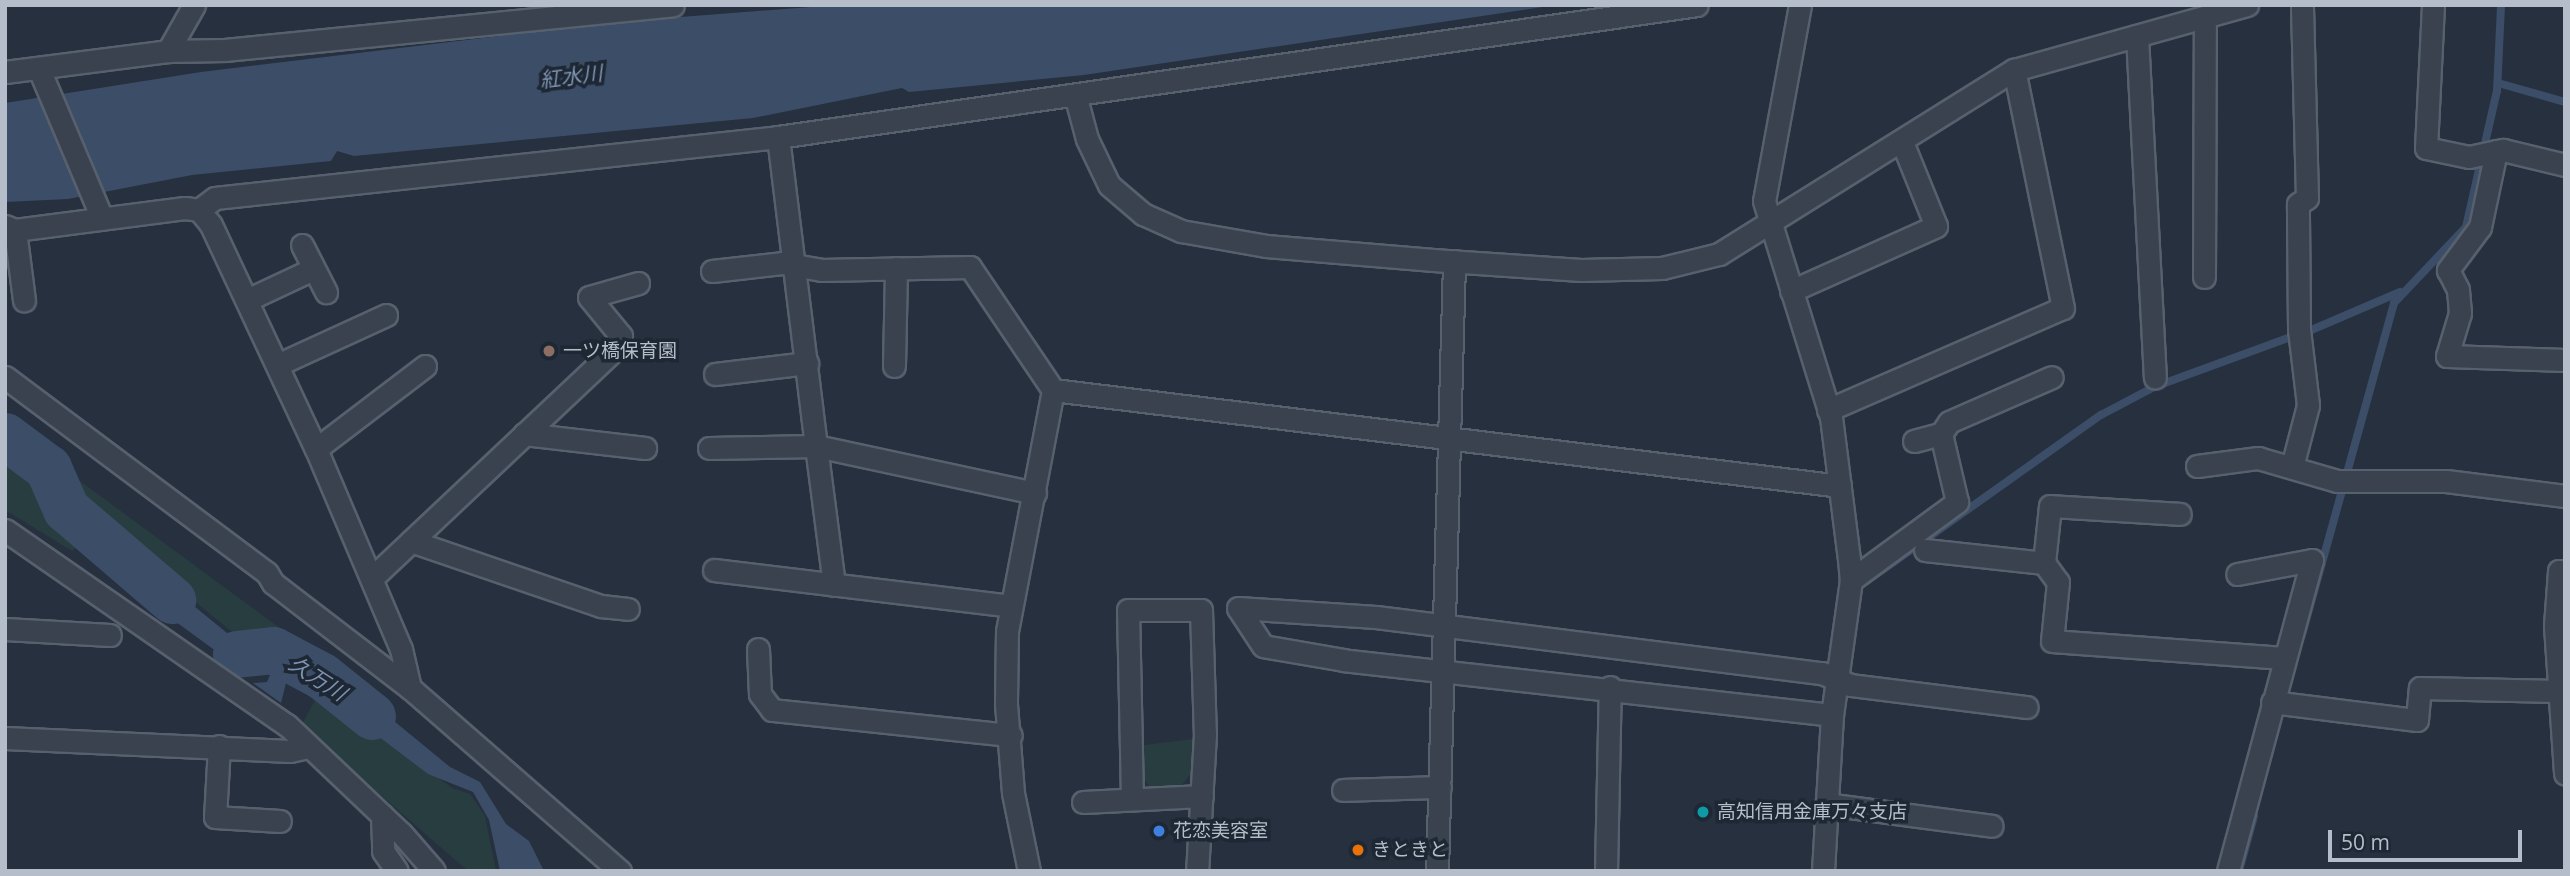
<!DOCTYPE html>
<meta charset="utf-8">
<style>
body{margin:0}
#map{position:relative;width:2570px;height:876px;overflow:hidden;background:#26303f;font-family:"Open Sans","Noto Sans JP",sans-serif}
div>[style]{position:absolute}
.green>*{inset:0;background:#283d40}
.water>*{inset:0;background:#3c4d68}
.stream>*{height:8px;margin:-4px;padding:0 4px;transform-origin:4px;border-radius:4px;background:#3c4d68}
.river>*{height:47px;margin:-23.5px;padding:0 23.5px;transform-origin:23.5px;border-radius:23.5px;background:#3c4d68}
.roads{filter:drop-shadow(2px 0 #57606d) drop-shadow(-2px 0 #57606d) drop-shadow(0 2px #57606d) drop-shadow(0 -2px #57606d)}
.street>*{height:21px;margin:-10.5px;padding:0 10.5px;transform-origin:10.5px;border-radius:10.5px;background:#3a424f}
.dots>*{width:19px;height:19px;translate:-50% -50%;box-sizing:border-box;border:4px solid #1e2734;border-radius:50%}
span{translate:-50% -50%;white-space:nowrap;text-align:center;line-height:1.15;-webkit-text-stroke:7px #1e2734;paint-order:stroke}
.poi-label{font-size:19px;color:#b6bdca}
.left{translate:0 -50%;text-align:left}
.water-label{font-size:21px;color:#7e93b1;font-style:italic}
.frame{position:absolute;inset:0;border:7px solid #b6bdca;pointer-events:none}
.scale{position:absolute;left:2328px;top:830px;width:194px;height:32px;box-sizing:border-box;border:4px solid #b6bdca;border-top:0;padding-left:9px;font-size:21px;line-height:24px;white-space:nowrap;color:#b6bdca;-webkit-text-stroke:5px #1e2734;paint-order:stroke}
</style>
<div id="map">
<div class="green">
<i style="clip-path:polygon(5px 448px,29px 465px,52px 499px,114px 555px,104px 559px,76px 547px,72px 551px,5px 510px)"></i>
<i style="clip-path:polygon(46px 456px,299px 642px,298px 648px,275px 631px,248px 645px,139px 556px,125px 554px,72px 504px)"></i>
<i style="clip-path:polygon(318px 695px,329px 696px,452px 788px,470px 794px,485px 816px,496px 871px,468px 871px,324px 746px,303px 722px)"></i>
<i style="clip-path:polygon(1193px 739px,1191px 774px,1180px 787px,1152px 788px,1144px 780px,1144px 745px)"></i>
</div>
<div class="water">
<i style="clip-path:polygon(836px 5px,1556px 5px,1084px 75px,909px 92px,902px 88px,753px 118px,354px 156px,337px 151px,331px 161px,192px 175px,68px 199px,5px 202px,5px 103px,201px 72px,616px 22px)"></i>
<i style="clip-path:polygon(84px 555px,103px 561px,135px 558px,243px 646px,260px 643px,268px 630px,304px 649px,288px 675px,281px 703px,253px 683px,267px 682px,272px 670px,250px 663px,242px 670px)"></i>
<i style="clip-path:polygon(327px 666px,450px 767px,480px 782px,506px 824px,529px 841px,544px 871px,500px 871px,489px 820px,473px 792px,428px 774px,316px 689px)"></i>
</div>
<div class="stream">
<i style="left:2498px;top:83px;width:70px;rotate:15.8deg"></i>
<i style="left:2309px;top:331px;width:99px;rotate:-23.2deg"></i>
<i style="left:1860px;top:586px;width:296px;rotate:-35.4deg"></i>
<i style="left:2101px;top:415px;width:60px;rotate:-27.8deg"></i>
<i style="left:2154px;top:387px;width:146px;rotate:-20.1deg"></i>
<i style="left:2302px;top:635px;width:345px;rotate:-74.5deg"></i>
<i style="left:2394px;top:303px;width:105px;rotate:-46.5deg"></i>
<i style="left:2466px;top:227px;width:139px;rotate:-77.2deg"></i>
<i style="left:2497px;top:91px;width:86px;rotate:-87.3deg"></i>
<i style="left:2239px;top:871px;width:57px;rotate:-74.7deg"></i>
</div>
<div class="river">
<i style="left:5px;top:436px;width:54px;rotate:36.7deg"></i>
<i style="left:48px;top:468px;width:45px;rotate:66.3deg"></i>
<i style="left:66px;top:509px;width:140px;rotate:40.6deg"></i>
<i style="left:236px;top:654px;width:37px;rotate:-6deg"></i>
<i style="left:273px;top:650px;width:55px;rotate:28deg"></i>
<i style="left:322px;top:676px;width:64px;rotate:38.7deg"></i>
</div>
<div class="roads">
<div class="street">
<i style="left:1800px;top:5px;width:199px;rotate:100.4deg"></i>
<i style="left:1764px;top:201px;width:226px;rotate:72.8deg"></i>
<i style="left:1831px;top:417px;width:143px;rotate:82.8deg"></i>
<i style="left:1849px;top:559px;width:21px;rotate:85deg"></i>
<i style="left:1851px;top:580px;width:136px;rotate:98deg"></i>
<i style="left:1832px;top:715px;width:156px;rotate:93.3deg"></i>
<i style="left:2433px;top:5px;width:143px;rotate:92.8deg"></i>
<i style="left:2426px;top:148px;width:44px;rotate:11.8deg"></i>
<i style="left:2469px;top:157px;width:35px;rotate:-12deg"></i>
<i style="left:2503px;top:150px;width:64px;rotate:13.6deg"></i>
<i style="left:2137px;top:36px;width:342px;rotate:87deg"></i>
<i style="left:168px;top:51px;width:53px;rotate:-60.5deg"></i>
<i style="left:39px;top:69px;width:162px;rotate:67.1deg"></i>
<i style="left:5px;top:72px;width:164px;rotate:-7.3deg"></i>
<i style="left:168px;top:51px;width:57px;rotate:-1deg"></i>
<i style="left:225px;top:50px;width:450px;rotate:-5.7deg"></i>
<i style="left:1076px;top:98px;width:42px;rotate:75deg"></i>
<i style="left:1087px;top:139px;width:51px;rotate:64.4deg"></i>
<i style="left:1109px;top:185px;width:45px;rotate:40.5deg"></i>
<i style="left:1143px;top:214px;width:42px;rotate:24.1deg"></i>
<i style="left:1181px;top:231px;width:86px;rotate:10deg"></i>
<i style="left:1266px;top:246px;width:168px;rotate:4.8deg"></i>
<i style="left:1433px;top:260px;width:148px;rotate:3.9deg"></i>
<i style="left:1581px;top:270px;width:81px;rotate:-1.4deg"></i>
<i style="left:1662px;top:268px;width:59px;rotate:-13.8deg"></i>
<i style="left:1719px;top:254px;width:348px;rotate:-32deg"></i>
<i style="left:2014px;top:70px;width:242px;rotate:-15.6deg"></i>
<i style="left:778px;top:137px;width:311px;rotate:83deg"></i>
<i style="left:816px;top:446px;width:224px;rotate:12.1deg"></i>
<i style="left:2496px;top:151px;width:78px;rotate:101.9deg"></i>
<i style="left:2480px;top:227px;width:54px;rotate:126.7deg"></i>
<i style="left:2448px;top:270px;width:22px;rotate:63deg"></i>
<i style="left:2458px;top:290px;width:23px;rotate:85deg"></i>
<i style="left:2460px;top:313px;width:45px;rotate:106.8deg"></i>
<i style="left:2447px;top:356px;width:118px;rotate:1.9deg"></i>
<i style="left:199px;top:210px;width:20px;rotate:-37deg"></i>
<i style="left:215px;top:198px;width:566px;rotate:-6.18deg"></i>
<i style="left:778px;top:137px;width:928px;rotate:-8.17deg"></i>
<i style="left:5px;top:226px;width:11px;rotate:22deg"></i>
<i style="left:15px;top:230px;width:171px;rotate:-7.4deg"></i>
<i style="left:185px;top:208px;width:14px;rotate:8deg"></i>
<i style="left:199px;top:210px;width:19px;rotate:51deg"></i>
<i style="left:211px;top:225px;width:247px;rotate:64.9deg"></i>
<i style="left:316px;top:449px;width:217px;rotate:67deg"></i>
<i style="left:401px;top:649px;width:40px;rotate:77deg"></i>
<i style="left:15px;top:230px;width:71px;rotate:82.7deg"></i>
<i style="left:302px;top:245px;width:53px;rotate:62.9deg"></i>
<i style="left:712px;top:271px;width:70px;rotate:-6.5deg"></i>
<i style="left:782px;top:263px;width:40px;rotate:10deg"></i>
<i style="left:821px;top:270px;width:149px;rotate:-1.2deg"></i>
<i style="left:970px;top:267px;width:148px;rotate:56deg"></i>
<i style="left:1053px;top:390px;width:245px;rotate:100.8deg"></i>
<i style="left:1007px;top:631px;width:73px;rotate:90.8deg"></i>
<i style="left:1006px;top:704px;width:89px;rotate:85.5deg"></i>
<i style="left:1013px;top:793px;width:80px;rotate:78.4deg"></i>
<i style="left:2204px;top:277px;width:260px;rotate:-89.8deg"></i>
<i style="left:1791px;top:291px;width:159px;rotate:-24.1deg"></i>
<i style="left:1936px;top:226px;width:91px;rotate:-112deg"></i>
<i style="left:247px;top:300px;width:73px;rotate:-25.2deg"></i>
<i style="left:277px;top:365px;width:120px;rotate:-24.6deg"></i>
<i style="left:894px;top:366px;width:98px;rotate:-88.8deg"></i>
<i style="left:715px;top:374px;width:93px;rotate:-6.8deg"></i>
<i style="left:5px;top:377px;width:327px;rotate:36.8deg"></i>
<i style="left:267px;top:573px;width:12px;rotate:59deg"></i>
<i style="left:273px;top:583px;width:173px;rotate:37.5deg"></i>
<i style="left:410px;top:688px;width:279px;rotate:41.1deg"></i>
<i style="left:1053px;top:390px;width:793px;rotate:6.95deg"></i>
<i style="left:1828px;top:410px;width:256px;rotate:-23.5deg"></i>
<i style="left:2063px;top:308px;width:243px;rotate:-101.6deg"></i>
<i style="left:524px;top:434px;width:122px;rotate:6.6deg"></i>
<i style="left:1914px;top:441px;width:28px;rotate:-15deg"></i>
<i style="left:709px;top:448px;width:107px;rotate:-1.1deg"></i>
<i style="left:816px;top:446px;width:140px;rotate:82.6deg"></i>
<i style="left:316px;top:449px;width:137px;rotate:-37.3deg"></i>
<i style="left:2197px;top:466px;width:62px;rotate:-7.5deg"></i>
<i style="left:2258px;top:458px;width:82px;rotate:16.2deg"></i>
<i style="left:2337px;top:481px;width:109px"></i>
<i style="left:2446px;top:481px;width:120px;rotate:7.2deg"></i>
<i style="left:2292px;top:467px;width:64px;rotate:-75.5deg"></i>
<i style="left:2308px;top:405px;width:77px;rotate:-96.8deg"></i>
<i style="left:2299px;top:329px;width:125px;rotate:-90.5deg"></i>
<i style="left:2298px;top:204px;width:11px;rotate:-34deg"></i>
<i style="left:2307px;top:198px;width:193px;rotate:-91.5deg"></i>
<i style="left:5px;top:530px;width:343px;rotate:34.7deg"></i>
<i style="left:287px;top:725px;width:157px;rotate:43.5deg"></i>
<i style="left:401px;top:833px;width:50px;rotate:49deg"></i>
<i style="left:411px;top:541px;width:201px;rotate:18.9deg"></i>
<i style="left:601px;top:606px;width:27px;rotate:6deg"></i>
<i style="left:1925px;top:550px;width:120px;rotate:6.2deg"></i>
<i style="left:2044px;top:563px;width:24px;rotate:54deg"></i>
<i style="left:2058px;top:582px;width:59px;rotate:95.8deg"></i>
<i style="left:2052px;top:641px;width:232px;rotate:4.2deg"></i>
<i style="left:2044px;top:563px;width:57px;rotate:-84deg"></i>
<i style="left:2050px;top:506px;width:130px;rotate:3.5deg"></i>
<i style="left:714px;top:570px;width:299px;rotate:6.9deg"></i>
<i style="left:2565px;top:571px;width:6px;rotate:180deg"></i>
<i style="left:2559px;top:571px;width:55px;rotate:94.2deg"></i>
<i style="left:2555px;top:626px;width:148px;rotate:86.1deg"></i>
<i style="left:372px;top:578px;width:337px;rotate:-43.3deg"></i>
<i style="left:617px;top:347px;width:12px;rotate:-70deg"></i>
<i style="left:621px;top:336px;width:50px;rotate:-129.4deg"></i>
<i style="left:589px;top:297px;width:51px;rotate:-15.9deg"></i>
<i style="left:1851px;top:580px;width:132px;rotate:-36.3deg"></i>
<i style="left:1957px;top:502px;width:70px;rotate:-103.2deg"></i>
<i style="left:1941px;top:434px;width:14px;rotate:-56deg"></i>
<i style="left:1949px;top:422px;width:112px;rotate:-23.6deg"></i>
<i style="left:5px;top:629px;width:105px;rotate:3.3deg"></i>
<i style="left:758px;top:649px;width:45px;rotate:87.5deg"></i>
<i style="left:760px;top:694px;width:20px;rotate:53deg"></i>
<i style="left:772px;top:710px;width:240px;rotate:6deg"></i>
<i style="left:2272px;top:702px;width:146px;rotate:7.1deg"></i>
<i style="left:2417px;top:720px;width:32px;rotate:-85deg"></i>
<i style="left:2420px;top:688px;width:138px;rotate:1.2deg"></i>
<i style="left:1832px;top:715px;width:491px;rotate:-173.6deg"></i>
<i style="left:1344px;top:660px;width:82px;rotate:-170.2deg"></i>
<i style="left:1263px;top:646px;width:45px;rotate:-123.3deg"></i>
<i style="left:1238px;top:608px;width:138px;rotate:3.7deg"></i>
<i style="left:1376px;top:617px;width:450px;rotate:7.2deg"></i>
<i style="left:1822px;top:673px;width:30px;rotate:23deg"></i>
<i style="left:1850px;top:685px;width:178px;rotate:7.1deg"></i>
<i style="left:5px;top:738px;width:285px;rotate:2.6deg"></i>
<i style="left:290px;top:751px;width:17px;rotate:-13deg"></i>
<i style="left:219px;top:746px;width:71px;rotate:93.2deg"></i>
<i style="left:215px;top:817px;width:65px;rotate:3.5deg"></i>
<i style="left:1343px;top:790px;width:97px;rotate:-1.8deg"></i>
<i style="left:1132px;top:799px;width:189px;rotate:-91.2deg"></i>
<i style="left:1128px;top:610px;width:73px"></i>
<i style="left:1201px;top:610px;width:124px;rotate:88.2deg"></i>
<i style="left:1205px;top:734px;width:137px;rotate:93.3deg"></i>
<i style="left:1083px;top:802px;width:119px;rotate:-2.9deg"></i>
<i style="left:1826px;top:804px;width:167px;rotate:7.5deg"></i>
<i style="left:382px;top:815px;width:36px;rotate:88deg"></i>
<i style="left:383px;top:851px;width:24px;rotate:55deg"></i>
<i style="left:1437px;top:871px;width:610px;rotate:-88.4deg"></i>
<i style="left:1606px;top:871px;width:184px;rotate:-88.8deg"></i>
<i style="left:2228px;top:871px;width:322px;rotate:-74.9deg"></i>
<i style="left:2312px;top:560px;width:76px;rotate:169.4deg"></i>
</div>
</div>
<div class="dots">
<i style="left:549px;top:351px;background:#8d6e63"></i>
<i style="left:1703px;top:812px;background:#0f9aa8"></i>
<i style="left:1159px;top:831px;background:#3f7fe0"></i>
<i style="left:1358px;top:850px;background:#e8710a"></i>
</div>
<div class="poi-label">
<span class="left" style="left:563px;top:351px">一ツ橋保育園</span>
<span class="left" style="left:1717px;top:812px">高知信用金庫万々支店</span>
<span class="left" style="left:1173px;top:831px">花恋美容室</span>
<span class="left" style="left:1372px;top:850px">きときと</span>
</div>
<div class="water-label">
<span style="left:571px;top:76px;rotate:-7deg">紅水川</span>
<span style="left:318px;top:678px;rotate:33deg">久万川</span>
</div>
<div class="frame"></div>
<div class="scale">50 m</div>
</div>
